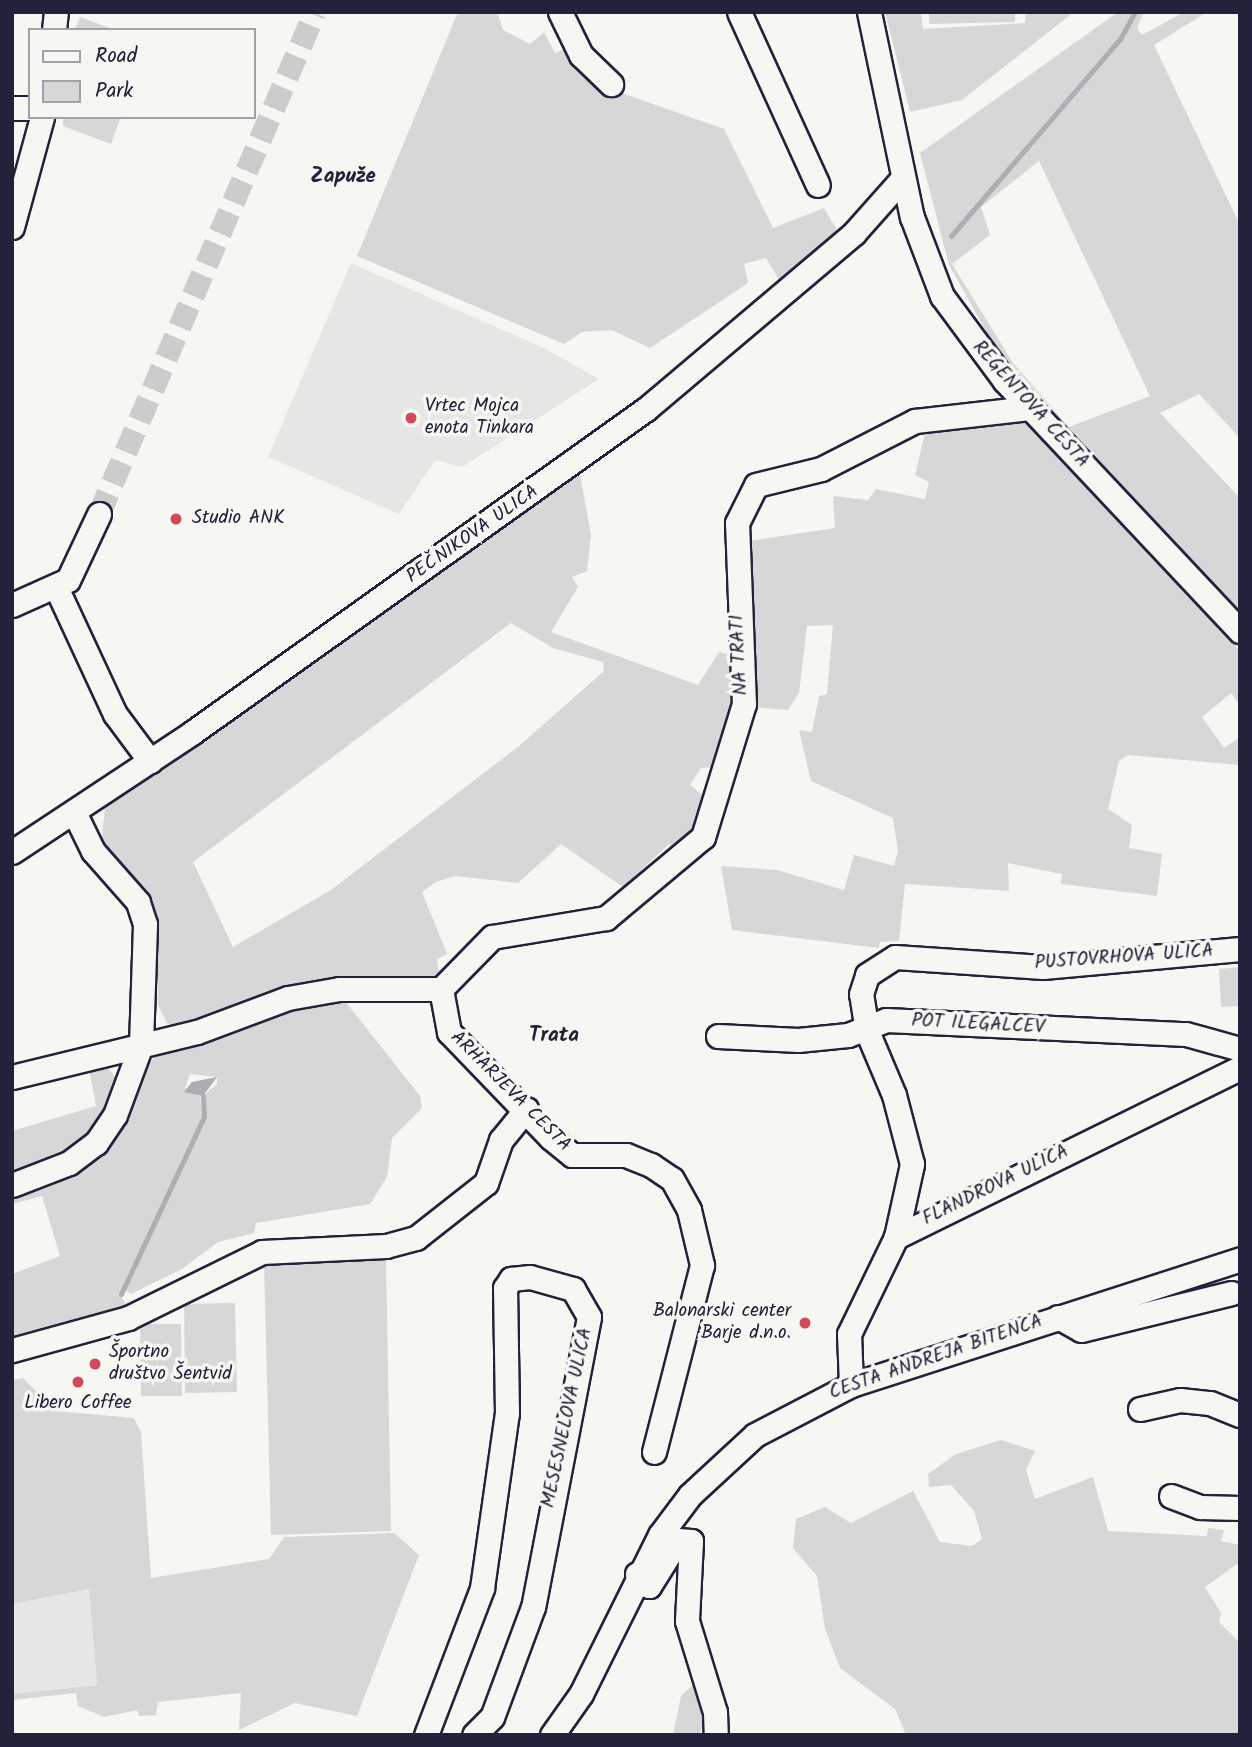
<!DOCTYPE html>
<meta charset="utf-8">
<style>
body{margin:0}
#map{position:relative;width:1252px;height:1747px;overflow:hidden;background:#f6f6f2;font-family:Kalam,sans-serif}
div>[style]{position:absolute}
.built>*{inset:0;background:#e6e6e4}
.green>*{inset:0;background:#d7d7d7}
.water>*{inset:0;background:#adadb3}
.stream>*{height:5px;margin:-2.5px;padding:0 2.5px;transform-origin:2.5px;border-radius:2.5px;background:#adadb3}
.minor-tunnel>*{height:23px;margin-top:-11.5px;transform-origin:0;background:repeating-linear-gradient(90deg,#cccccd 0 23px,transparent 0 34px)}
.roads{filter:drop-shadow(2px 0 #22223b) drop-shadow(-2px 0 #22223b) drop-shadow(0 2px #22223b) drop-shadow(0 -2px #22223b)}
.minor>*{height:23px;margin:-11.5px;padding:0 11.5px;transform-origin:11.5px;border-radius:11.5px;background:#f6f6f2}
.dots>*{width:19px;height:19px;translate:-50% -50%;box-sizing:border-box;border:4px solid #f6f6f2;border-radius:50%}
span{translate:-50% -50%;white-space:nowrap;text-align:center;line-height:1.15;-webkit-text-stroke:7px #f6f6f2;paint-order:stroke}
.street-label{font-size:19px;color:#22223b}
.poi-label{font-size:19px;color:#22223b}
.left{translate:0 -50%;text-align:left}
.right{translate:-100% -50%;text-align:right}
.neighbourhood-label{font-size:21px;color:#22223b;font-weight:700}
.frame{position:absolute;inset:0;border:14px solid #22223b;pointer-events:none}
.legend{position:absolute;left:28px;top:28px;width:228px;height:91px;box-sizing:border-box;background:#f6f6f2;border:2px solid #a1a1a9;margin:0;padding:9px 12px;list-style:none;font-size:21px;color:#22223b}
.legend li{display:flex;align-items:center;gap:14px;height:35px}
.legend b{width:35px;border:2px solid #a1a1a9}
</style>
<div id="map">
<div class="built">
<i style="clip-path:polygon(351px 263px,548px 350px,599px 379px,462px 467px,435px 460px,399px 514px,268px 457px)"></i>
<i style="clip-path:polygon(89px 1589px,97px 1685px,12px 1694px,12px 1604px)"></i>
</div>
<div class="green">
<i style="clip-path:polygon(458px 12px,497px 12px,503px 30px,530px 44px,544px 32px,555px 53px,565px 49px,602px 86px,724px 129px,773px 228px,824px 208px,837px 230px,781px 283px,766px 258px,744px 264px,748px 283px,650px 348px,612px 330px,582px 332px,564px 344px,357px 256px)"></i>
<i style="clip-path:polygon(885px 12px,921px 12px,923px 29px,1025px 23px,1026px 12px,1074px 12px,962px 100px,910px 112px)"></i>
<i style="clip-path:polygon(929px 12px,1015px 12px,1015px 22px,929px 24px)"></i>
<i style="clip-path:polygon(evenodd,1118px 12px,1144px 12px,1137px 28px,1142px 35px,1184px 12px,1207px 12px,1154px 45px,1240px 225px,1240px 438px,1199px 394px,1160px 413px,1240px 498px,1240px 613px,995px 347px,949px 265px,920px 153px,1118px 12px,1039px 161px,1150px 396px,1069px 427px,1013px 363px,952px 264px,990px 235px,981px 207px,1039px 161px)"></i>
<i style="clip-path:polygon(80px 17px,115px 30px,75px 30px)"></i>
<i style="clip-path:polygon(63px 117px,121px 117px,111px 144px,63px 126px)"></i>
<i style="clip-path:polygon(1013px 418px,1028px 425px,1240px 651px,1240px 705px,1231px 693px,1202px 717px,1224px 748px,1240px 737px,1240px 765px,1128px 755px,1119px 761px,1108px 809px,1132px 825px,1129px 848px,1162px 854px,1157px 896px,1061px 884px,1062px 874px,1008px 863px,1009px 891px,905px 884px,899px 941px,880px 942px,879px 948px,732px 930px,721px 866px,777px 870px,844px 890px,854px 855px,894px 866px,898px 851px,893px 818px,811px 781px,799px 730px,812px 732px,819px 696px,827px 694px,833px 625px,807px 626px,799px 693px,788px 710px,750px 707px,742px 542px,835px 528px,833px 496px,868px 500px,876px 489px,925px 499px,929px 482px,915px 475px,926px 429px)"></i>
<i style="clip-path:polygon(evenodd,580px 474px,591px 535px,587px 571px,572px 577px,578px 587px,551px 632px,698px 685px,719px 652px,734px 656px,739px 694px,717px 767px,701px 768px,690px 785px,711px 802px,680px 853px,669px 844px,623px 887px,561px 844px,518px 883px,455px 876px,436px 882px,422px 892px,447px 954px,437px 959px,439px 972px,427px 981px,175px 1028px,167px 1023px,158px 1005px,156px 938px,101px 847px,105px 807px,580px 474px,511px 623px,553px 648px,603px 662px,604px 671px,519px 746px,331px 890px,233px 947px,193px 862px,511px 623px)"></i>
<i style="clip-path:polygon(1240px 967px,1240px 1006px,1221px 1007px,1219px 969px)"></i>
<i style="clip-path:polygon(330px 998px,345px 1001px,420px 1096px,422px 1108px,392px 1138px,387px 1177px,370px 1204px,256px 1223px,254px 1233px,218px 1242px,182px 1269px,131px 1294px,126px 1290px,202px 1128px,204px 1095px,217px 1084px,217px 1077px,190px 1074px,185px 1088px,200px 1096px,202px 1118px,120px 1294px,125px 1303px,118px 1312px,12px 1344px,12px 1274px,60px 1256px,42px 1196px,12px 1204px,12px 1191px,63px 1174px,157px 1054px,293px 1004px)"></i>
<i style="clip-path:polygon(104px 1062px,119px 1083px,101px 1128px,55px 1162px,12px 1176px,12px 1131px,96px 1106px,88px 1065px)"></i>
<i style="clip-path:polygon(386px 1259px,391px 1531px,271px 1535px,264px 1262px)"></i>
<i style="clip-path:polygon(235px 1303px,237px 1392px,185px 1393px,184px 1304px)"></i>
<i style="clip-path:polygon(140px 1324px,181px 1324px,182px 1396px,141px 1396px)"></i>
<i style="clip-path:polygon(23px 1378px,55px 1411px,134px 1418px,141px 1432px,151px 1578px,269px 1559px,284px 1537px,394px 1533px,419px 1555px,357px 1716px,295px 1703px,239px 1730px,241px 1693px,158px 1702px,156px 1715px,139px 1716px,137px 1710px,104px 1717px,78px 1706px,76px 1693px,12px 1700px,12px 1694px,97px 1685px,89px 1589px,12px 1604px,12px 1380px)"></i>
<i style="clip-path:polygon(1001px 1440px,1035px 1451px,1026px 1470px,1035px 1499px,1093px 1477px,1108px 1531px,1207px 1536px,1208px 1528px,1224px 1530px,1221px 1541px,1240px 1545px,1240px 1562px,1205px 1587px,1221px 1613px,1219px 1622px,1240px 1643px,1240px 1735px,906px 1735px,895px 1709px,840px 1668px,825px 1629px,817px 1576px,793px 1548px,796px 1519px,825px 1507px,851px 1523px,913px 1491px,940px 1542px,972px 1546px,982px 1539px,974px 1511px,951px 1485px,929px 1487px,928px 1474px,956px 1454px)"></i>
<i style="clip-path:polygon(697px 1681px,709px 1703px,699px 1735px,673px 1735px,681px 1696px)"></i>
</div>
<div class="water">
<i style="clip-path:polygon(217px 1077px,203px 1096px,184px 1092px,192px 1082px)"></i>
</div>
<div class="stream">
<i style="left:951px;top:236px;width:260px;rotate:-49.4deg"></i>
<i style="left:1120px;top:39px;width:31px;rotate:-61deg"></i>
<i style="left:121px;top:1294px;width:195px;rotate:-64.9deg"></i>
<i style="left:204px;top:1117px;width:21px;rotate:-93deg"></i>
</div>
<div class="minor-tunnel">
<i style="left:99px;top:514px;width:546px;rotate:-66.72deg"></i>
</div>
<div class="roads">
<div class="minor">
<i style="left:560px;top:12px;width:48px;rotate:64deg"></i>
<i style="left:581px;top:55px;width:42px;rotate:44deg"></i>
<i style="left:739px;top:12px;width:190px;rotate:65.5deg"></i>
<i style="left:869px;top:12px;width:209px;rotate:78.2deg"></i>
<i style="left:912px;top:217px;width:85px;rotate:69.2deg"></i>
<i style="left:942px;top:296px;width:106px;rotate:53.5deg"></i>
<i style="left:1005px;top:381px;width:343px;rotate:46.8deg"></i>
<i style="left:54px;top:30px;width:18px;rotate:-84deg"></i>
<i style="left:12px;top:108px;width:18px"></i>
<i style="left:12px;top:227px;width:114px;rotate:-74.7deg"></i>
<i style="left:56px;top:587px;width:140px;rotate:65.1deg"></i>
<i style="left:115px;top:714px;width:59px;rotate:53.3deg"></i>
<i style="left:12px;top:605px;width:61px;rotate:-24.1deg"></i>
<i style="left:68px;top:580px;width:73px;rotate:-64.8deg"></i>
<i style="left:12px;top:852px;width:217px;rotate:-33.5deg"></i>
<i style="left:193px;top:732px;width:556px;rotate:-35.49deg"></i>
<i style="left:646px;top:409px;width:272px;rotate:-40.2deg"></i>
<i style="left:854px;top:233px;width:72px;rotate:-48.4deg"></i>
<i style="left:441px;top:989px;width:73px;rotate:-45.6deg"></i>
<i style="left:492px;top:937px;width:116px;rotate:-9.5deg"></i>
<i style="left:606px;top:918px;width:126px;rotate:-39.9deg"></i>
<i style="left:703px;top:837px;width:139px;rotate:-72.9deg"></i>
<i style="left:744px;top:704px;width:181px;rotate:-92.2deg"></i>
<i style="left:737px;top:523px;width:42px;rotate:-63.4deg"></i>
<i style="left:756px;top:485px;width:67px;rotate:-13.8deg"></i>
<i style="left:821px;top:469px;width:106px;rotate:-27.1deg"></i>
<i style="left:915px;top:421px;width:115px;rotate:-6.5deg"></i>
<i style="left:718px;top:1036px;width:80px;rotate:2.9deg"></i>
<i style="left:798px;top:1040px;width:50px;rotate:-5.7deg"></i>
<i style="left:848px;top:1035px;width:41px;rotate:-21.5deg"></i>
<i style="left:886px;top:1020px;width:300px;rotate:2.7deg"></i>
<i style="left:1186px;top:1034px;width:56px;rotate:15.5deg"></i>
<i style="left:12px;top:1077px;width:190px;rotate:-13.7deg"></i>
<i style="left:197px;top:1032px;width:97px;rotate:-20.5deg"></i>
<i style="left:288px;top:998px;width:52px;rotate:-10deg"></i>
<i style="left:339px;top:989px;width:102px"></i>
<i style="left:441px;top:989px;width:44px;rotate:79.5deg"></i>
<i style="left:449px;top:1032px;width:147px;rotate:46.1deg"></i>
<i style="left:551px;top:1138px;width:27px;rotate:39deg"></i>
<i style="left:572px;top:1155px;width:54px"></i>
<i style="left:626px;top:1155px;width:27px;rotate:22deg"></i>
<i style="left:651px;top:1165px;width:25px;rotate:34deg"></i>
<i style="left:672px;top:1179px;width:35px;rotate:61deg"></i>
<i style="left:689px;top:1210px;width:57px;rotate:76.7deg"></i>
<i style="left:702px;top:1265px;width:193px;rotate:104.4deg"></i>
<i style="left:12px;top:1185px;width:61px;rotate:-21.1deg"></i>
<i style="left:69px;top:1163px;width:34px;rotate:-37deg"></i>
<i style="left:96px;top:1143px;width:34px;rotate:-56deg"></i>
<i style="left:115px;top:1115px;width:75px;rotate:-69.6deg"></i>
<i style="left:141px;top:1045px;width:121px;rotate:-88.1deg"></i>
<i style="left:145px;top:924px;width:23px;rotate:-108deg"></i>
<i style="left:138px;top:902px;width:68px;rotate:-131.4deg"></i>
<i style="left:93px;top:851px;width:43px;rotate:-116deg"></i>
<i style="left:896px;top:1237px;width:383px;rotate:-26.2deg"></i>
<i style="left:1058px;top:1317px;width:26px;rotate:29deg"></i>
<i style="left:1081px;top:1330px;width:155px;rotate:-13.8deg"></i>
<i style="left:12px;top:1350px;width:120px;rotate:-15.4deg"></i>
<i style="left:128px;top:1318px;width:149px;rotate:-26.2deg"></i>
<i style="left:262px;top:1252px;width:124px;rotate:-2.8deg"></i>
<i style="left:386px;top:1246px;width:31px;rotate:-15deg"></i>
<i style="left:416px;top:1238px;width:89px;rotate:-38.2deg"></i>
<i style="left:486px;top:1183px;width:46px;rotate:-70.8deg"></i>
<i style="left:501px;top:1140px;width:40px;rotate:-51deg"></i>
<i style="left:851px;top:1385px;width:51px;rotate:-92.2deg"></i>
<i style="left:849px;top:1334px;width:108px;rotate:-64.1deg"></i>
<i style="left:896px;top:1237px;width:75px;rotate:-77.6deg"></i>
<i style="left:912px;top:1164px;width:71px;rotate:-104.6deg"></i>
<i style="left:894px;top:1095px;width:69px;rotate:-112.9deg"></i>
<i style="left:867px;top:1031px;width:37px;rotate:-99deg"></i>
<i style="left:861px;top:994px;width:20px;rotate:-72deg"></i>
<i style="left:867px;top:975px;width:33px;rotate:-33deg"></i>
<i style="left:895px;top:957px;width:148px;rotate:3.9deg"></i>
<i style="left:1043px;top:967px;width:198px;rotate:-5.2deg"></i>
<i style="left:1140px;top:1409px;width:41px;rotate:-12.7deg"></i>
<i style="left:1180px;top:1400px;width:30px;rotate:6deg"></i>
<i style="left:1210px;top:1403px;width:32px;rotate:22deg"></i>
<i style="left:1171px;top:1496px;width:31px;rotate:21deg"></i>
<i style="left:1200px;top:1507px;width:40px;rotate:1.4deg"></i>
<i style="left:637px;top:1574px;width:17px;rotate:45deg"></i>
<i style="left:649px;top:1586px;width:54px;rotate:-57.8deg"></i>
<i style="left:678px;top:1540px;width:13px;rotate:4deg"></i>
<i style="left:691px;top:1541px;width:80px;rotate:92.9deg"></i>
<i style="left:687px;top:1621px;width:95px;rotate:72.9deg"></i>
<i style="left:715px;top:1712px;width:23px;rotate:88deg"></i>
<i style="left:426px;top:1735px;width:157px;rotate:-69.1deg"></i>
<i style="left:482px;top:1588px;width:177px;rotate:-81.9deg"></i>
<i style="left:507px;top:1413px;width:125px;rotate:-90.9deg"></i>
<i style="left:505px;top:1288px;width:11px;rotate:-56deg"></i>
<i style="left:511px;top:1279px;width:19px;rotate:-6deg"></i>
<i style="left:530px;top:1277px;width:45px;rotate:15.6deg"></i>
<i style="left:573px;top:1289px;width:32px;rotate:60deg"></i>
<i style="left:589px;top:1317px;width:295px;rotate:100.9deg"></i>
<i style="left:533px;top:1607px;width:117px;rotate:110.4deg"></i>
<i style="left:492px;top:1717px;width:25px;rotate:135deg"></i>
<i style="left:552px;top:1735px;width:50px;rotate:-54.7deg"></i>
<i style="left:581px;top:1694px;width:178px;rotate:-63.6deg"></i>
<i style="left:660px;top:1535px;width:50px;rotate:-53.1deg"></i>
<i style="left:690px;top:1495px;width:88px;rotate:-42.7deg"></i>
<i style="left:755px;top:1435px;width:108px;rotate:-27.5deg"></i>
<i style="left:851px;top:1385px;width:409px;rotate:-17.9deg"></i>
</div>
</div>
<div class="dots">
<i style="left:411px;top:418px;background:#d1495b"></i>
<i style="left:176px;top:519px;background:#d1495b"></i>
<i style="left:805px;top:1323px;background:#d1495b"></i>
<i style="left:95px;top:1364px;background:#d1495b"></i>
<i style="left:78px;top:1382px;background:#d1495b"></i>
</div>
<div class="street-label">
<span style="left:1030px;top:405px;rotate:48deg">REGENTOVA CESTA</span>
<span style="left:473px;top:535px;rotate:-35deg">PEČNIKOVA ULICA</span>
<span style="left:740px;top:655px;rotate:-93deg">NA TRATI</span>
<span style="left:1124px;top:958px;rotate:-4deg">PUSTOVRHOVA ULICA</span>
<span style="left:978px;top:1025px;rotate:3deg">POT ILEGALCEV</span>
<span style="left:510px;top:1092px;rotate:45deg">ARHARJEVA CESTA</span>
<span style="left:996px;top:1186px;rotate:-26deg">FLANDROVA ULICA</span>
<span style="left:936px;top:1358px;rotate:-19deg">CESTA ANDREJA BITENCA</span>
<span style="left:568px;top:1418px;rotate:-78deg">MESESNELOVA ULICA</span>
</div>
<div class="poi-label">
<span class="left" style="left:425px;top:418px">Vrtec Mojca<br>enota Tinkara</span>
<span class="left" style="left:192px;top:519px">Studio ANK</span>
<span class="right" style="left:791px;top:1323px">Balonarski center<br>Barje d.n.o.</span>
<span class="left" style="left:109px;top:1364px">Športno<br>društvo Šentvid</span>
<span style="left:78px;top:1404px">Libero Coffee</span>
</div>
<div class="neighbourhood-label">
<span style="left:343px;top:177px">Zapuže</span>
<span style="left:554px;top:1036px">Trata</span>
</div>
<div class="frame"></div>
<ul class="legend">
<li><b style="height:9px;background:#f6f6f2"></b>Road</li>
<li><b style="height:19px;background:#d7d7d7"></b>Park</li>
</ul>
</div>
